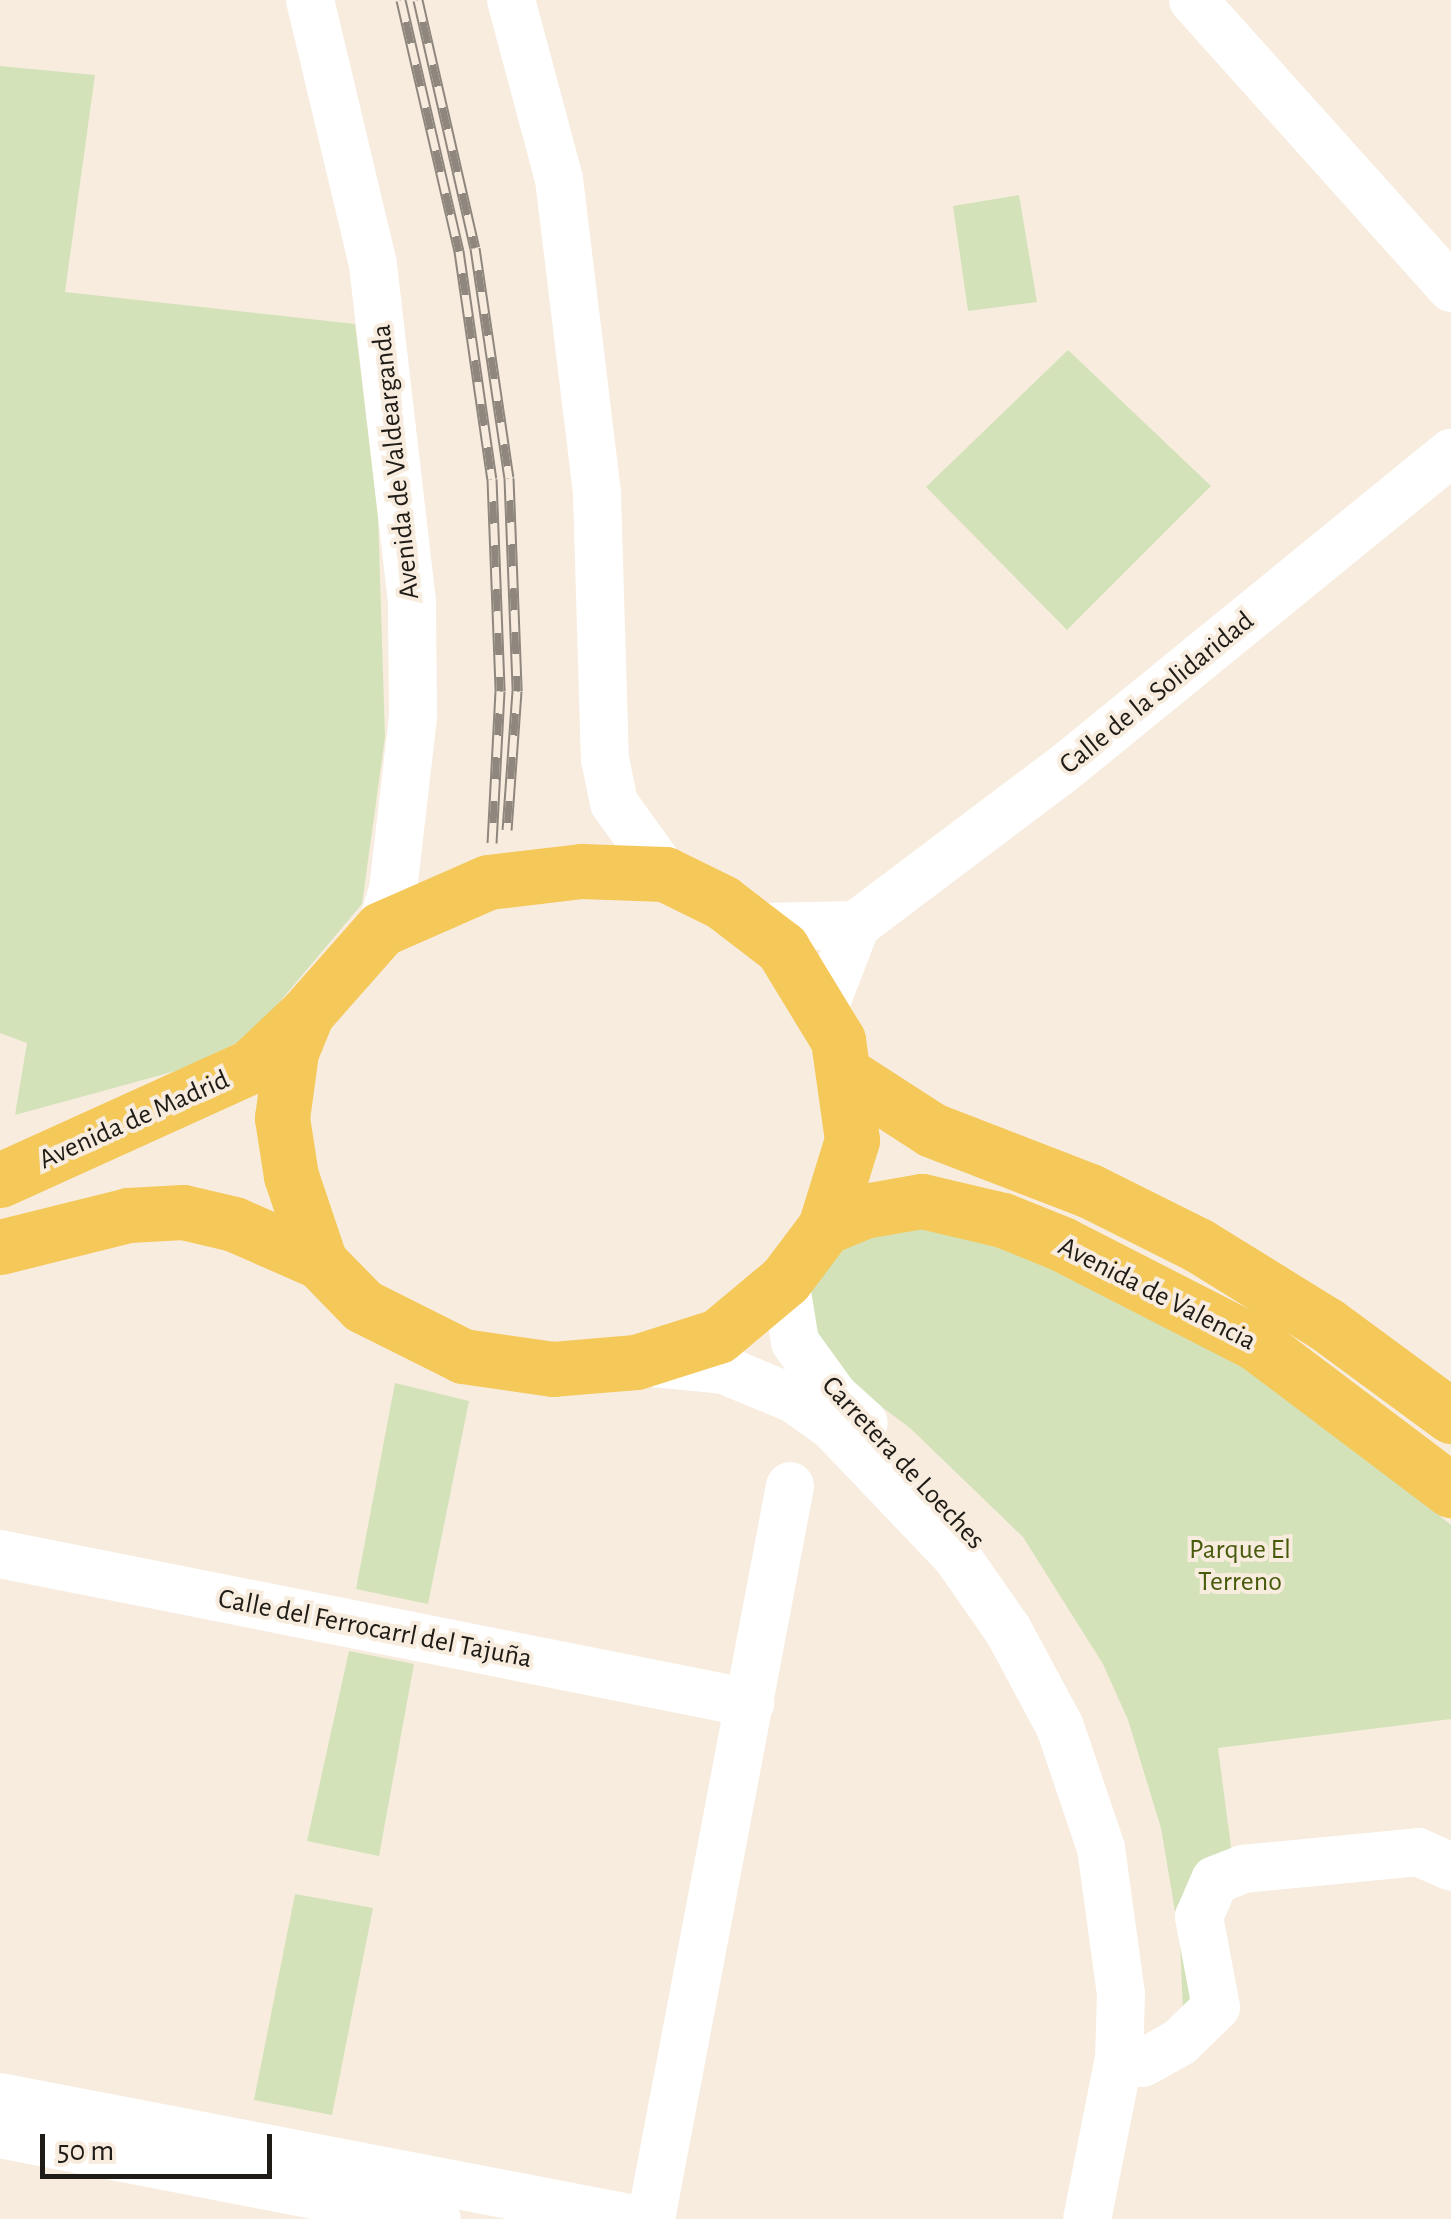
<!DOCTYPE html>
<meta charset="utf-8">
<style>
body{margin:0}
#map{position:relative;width:1451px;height:2219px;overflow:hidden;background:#f7ecde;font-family:"Alegreya Sans",sans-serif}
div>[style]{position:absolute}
.green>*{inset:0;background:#d4e2b9}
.minor>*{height:48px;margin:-24px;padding:0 24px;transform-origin:24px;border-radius:24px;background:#fff}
.highway>*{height:55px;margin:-27.5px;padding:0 27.5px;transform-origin:27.5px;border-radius:27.5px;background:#f5c85a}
.rail>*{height:11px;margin-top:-5.5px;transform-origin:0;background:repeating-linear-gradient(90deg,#f7ecde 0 22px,#8f877e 0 44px);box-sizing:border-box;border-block:2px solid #8f877e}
span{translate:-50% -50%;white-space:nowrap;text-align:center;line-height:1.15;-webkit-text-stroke:8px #f7ecde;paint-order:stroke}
.street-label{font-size:28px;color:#1f1b16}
.park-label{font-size:28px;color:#485a0c}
.scale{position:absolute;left:40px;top:2134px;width:232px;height:45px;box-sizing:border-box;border:5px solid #1f1b16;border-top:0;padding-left:12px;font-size:30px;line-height:35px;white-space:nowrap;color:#1f1b16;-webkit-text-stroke:8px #f7ecde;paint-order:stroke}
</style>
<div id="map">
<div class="green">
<i style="clip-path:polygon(0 66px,95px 75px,65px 292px,355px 324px,378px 514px,385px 737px,362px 904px,251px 1036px,183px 1069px,15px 1115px,27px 1043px,0 1033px)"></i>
<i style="clip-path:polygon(1019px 195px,1037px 302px,968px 311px,953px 206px)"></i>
<i style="clip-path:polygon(1068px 350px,1211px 486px,1067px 630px,926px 487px)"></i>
<i style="clip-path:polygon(898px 1226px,961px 1232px,1104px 1286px,1221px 1342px,1451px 1525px,1451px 1719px,1218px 1748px,1233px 1862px,1204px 1986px,1183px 2011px,1180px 1941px,1161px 1828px,1128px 1720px,1103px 1664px,1023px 1537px,910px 1428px,831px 1369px,804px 1299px,834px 1251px)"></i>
<i style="clip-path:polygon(395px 1383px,469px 1401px,428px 1604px,356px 1589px)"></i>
<i style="clip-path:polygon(349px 1651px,414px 1664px,379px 1856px,307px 1841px)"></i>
<i style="clip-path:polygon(295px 1894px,373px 1908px,332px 2115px,254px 2100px)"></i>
</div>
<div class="minor">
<i style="left:310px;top:0;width:272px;rotate:76.6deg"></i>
<i style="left:373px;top:265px;width:339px;rotate:83.4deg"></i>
<i style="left:412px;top:602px;width:115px;rotate:89.5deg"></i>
<i style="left:413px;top:717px;width:173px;rotate:96.6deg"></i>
<i style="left:393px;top:889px;width:42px;rotate:106.7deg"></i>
<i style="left:511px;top:0;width:185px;rotate:75deg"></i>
<i style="left:559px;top:179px;width:317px;rotate:83.1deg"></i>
<i style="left:597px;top:494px;width:265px;rotate:88.3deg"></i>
<i style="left:605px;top:759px;width:45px;rotate:78.4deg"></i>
<i style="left:614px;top:803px;width:87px;rotate:54.3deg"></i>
<i style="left:1193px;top:0;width:387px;rotate:48.1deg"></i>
<i style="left:759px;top:927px;width:97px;rotate:-1.2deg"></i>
<i style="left:824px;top:1008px;width:89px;rotate:-68.9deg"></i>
<i style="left:856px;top:925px;width:258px;rotate:-37deg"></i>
<i style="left:1062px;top:770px;width:502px;rotate:-39.18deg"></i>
<i style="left:785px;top:1280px;width:63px;rotate:80.8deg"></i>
<i style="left:795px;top:1342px;width:67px;rotate:54.2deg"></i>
<i style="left:834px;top:1396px;width:40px;rotate:42deg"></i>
<i style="left:644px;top:1362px;width:80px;rotate:5.7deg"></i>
<i style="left:724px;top:1370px;width:76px;rotate:22.5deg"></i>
<i style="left:794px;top:1399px;width:47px;rotate:35.4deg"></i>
<i style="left:832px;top:1426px;width:181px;rotate:46.3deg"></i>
<i style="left:957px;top:1557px;width:89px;rotate:55.1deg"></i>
<i style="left:1008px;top:1630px;width:110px;rotate:61.8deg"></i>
<i style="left:1060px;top:1727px;width:128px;rotate:71.3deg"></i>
<i style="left:1101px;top:1848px;width:147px;rotate:82.2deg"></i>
<i style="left:1121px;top:1994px;width:64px;rotate:91.8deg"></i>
<i style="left:1119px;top:2058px;width:164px;rotate:101.2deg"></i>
<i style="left:0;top:1554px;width:765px;rotate:11.24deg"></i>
<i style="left:1143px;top:2063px;width:43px;rotate:-29.6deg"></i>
<i style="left:1180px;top:2042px;width:50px;rotate:-44.2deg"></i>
<i style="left:1216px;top:2007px;width:92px;rotate:-100.7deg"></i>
<i style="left:1199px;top:1917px;width:40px;rotate:-66.6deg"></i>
<i style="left:1215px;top:1880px;width:30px;rotate:-21deg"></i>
<i style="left:1243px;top:1869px;width:176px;rotate:-5.5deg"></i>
<i style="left:1418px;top:1852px;width:36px;rotate:24deg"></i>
<i style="left:0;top:2097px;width:646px;rotate:10.89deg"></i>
<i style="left:0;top:2134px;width:445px;rotate:11deg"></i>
<i style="left:651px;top:2219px;width:746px;rotate:-79.26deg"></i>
</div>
<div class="highway">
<i style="left:581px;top:871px;width:84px;rotate:2deg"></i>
<i style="left:665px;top:874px;width:64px;rotate:26.2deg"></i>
<i style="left:722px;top:902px;width:76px;rotate:37.5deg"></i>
<i style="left:782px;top:948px;width:108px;rotate:58.7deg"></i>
<i style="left:838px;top:1040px;width:101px;rotate:82deg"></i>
<i style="left:852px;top:1140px;width:91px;rotate:107.2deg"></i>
<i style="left:825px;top:1227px;width:66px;rotate:127deg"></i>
<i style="left:785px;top:1280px;width:87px;rotate:140.1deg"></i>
<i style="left:718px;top:1336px;width:86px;rotate:162.4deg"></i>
<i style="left:636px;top:1362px;width:83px;rotate:175.2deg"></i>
<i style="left:553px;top:1369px;width:91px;rotate:-171.8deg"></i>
<i style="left:463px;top:1356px;width:112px;rotate:-153.4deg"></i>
<i style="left:363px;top:1306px;width:62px;rotate:-134.3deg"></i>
<i style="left:320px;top:1262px;width:91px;rotate:-108.6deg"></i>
<i style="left:291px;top:1176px;width:59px;rotate:-98.8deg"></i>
<i style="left:282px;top:1118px;width:67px;rotate:-82.2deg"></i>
<i style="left:291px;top:1052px;width:42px;rotate:-67.7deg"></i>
<i style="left:307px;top:1013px;width:112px;rotate:-48.6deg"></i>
<i style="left:381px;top:929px;width:117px;rotate:-23.7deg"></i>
<i style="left:488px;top:882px;width:94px;rotate:-6.7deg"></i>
<i style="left:847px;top:1075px;width:101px;rotate:32.9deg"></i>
<i style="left:932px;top:1130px;width:169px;rotate:21.1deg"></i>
<i style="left:1090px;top:1191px;width:121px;rotate:26.6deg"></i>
<i style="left:1198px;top:1245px;width:150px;rotate:31.7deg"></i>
<i style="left:1326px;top:1324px;width:155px;rotate:36.4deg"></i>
<i style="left:0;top:1180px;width:276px;rotate:-24.4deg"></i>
<i style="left:251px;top:1066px;width:74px;rotate:-43.4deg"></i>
<i style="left:825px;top:1227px;width:42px;rotate:-22.3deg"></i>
<i style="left:864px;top:1211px;width:59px;rotate:-9.8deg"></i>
<i style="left:922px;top:1201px;width:83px;rotate:13.2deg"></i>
<i style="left:1003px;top:1220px;width:64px;rotate:22.1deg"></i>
<i style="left:1062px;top:1244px;width:219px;rotate:27.1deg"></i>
<i style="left:1257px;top:1344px;width:243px;rotate:37deg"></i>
<i style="left:0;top:1247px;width:132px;rotate:-14deg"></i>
<i style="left:128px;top:1215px;width:55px;rotate:-3.1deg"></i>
<i style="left:183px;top:1212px;width:52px;rotate:13.2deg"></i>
<i style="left:234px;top:1224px;width:94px;rotate:23.8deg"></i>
</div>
<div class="rail">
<i style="left:401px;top:0;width:258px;rotate:77deg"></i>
<i style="left:459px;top:251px;width:230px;rotate:81.8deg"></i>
<i style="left:492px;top:479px;width:212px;rotate:87.8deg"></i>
<i style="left:500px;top:691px;width:152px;rotate:93deg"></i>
<i style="left:418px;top:0;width:254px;rotate:77.1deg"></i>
<i style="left:475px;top:248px;width:232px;rotate:81.6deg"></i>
<i style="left:509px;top:478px;width:213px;rotate:87.8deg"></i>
<i style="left:517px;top:691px;width:139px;rotate:94.1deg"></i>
</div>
<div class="street-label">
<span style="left:396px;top:462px;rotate:-96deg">Avenida de Valdearganda</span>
<span style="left:1157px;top:693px;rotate:-39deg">Calle de la Solidaridad</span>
<span style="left:134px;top:1120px;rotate:-24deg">Avenida de Madrid</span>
<span style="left:1157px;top:1294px;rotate:27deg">Avenida de Valencia</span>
<span style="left:903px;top:1463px;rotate:47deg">Carretera de Loeches</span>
<span style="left:375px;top:1629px;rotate:11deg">Calle del Ferrocarrl del Tajuña</span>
</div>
<div class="park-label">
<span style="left:1240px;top:1566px">Parque El<br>Terreno</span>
</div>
<div class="scale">50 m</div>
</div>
